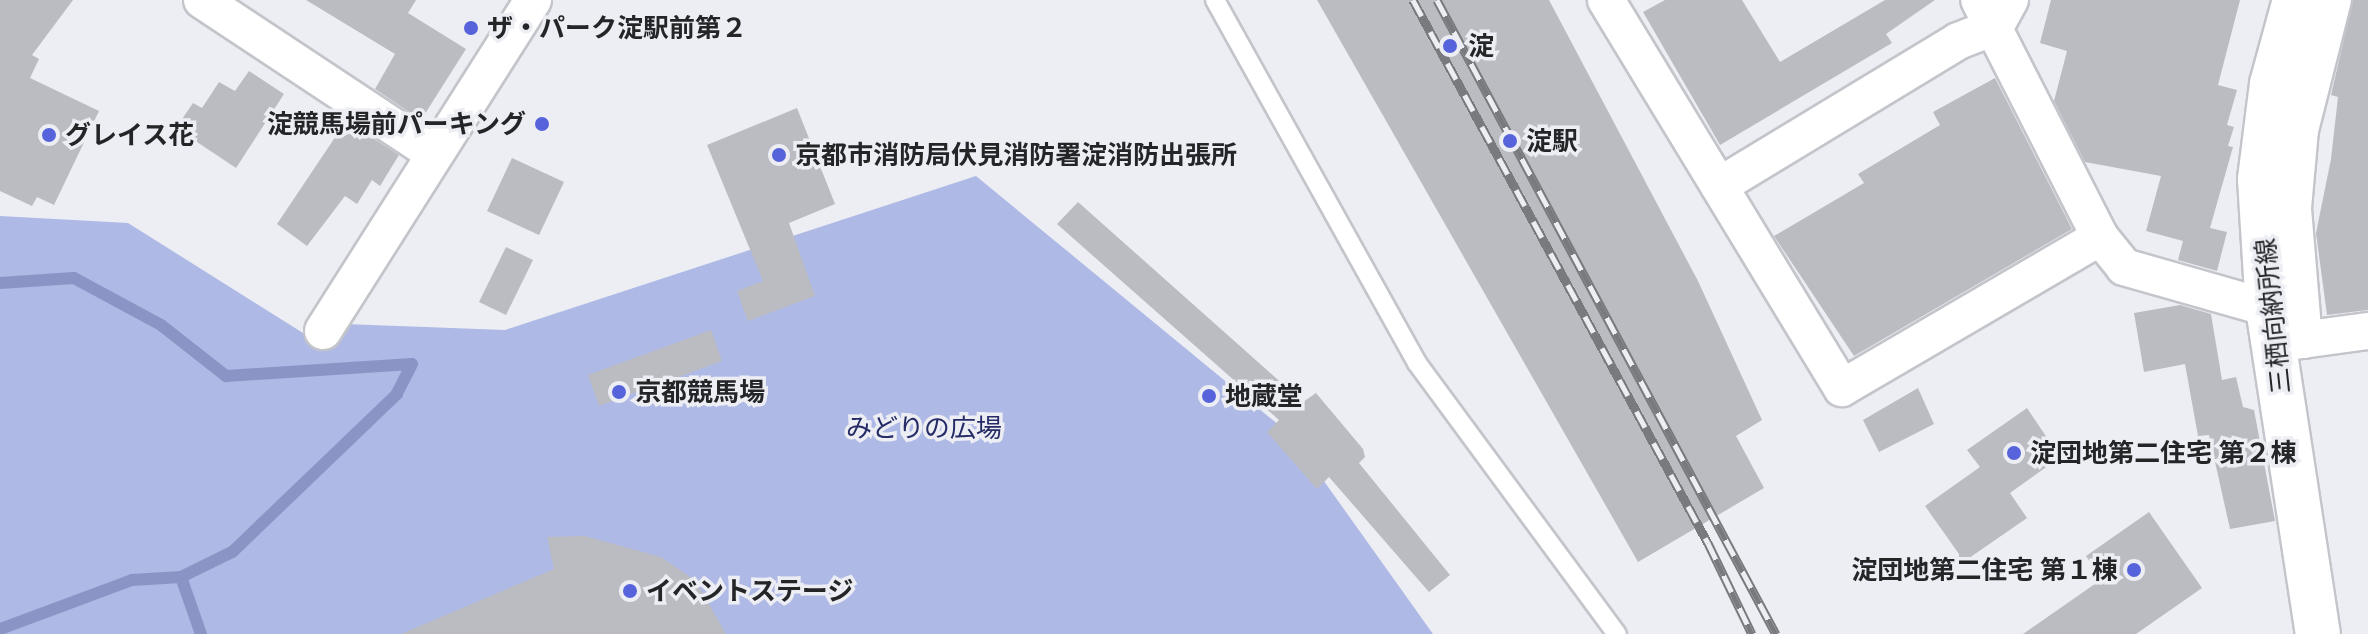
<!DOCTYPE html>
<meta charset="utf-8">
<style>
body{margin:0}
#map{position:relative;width:2368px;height:634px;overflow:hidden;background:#eceef4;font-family:"Open Sans","Noto Sans JP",sans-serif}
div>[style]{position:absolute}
.green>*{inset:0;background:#aeb9e5}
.stream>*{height:12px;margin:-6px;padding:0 6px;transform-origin:6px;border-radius:6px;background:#8a95c5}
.building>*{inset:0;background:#bbbcc2}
.roads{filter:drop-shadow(2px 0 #c3c5cb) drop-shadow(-2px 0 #c3c5cb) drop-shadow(0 2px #c3c5cb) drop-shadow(0 -2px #c3c5cb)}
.lane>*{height:18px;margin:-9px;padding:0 9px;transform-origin:9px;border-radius:9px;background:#fff}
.street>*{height:36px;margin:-18px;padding:0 18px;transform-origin:18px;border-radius:18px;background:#fff}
.secondary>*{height:44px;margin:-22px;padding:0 22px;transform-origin:22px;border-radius:22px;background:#fff}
.rail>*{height:9px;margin-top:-4.5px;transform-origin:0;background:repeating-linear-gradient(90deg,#eceef4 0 18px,#797a7e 0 36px);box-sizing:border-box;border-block:2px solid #797a7e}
.dots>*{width:22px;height:22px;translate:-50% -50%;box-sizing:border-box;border:4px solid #eceef4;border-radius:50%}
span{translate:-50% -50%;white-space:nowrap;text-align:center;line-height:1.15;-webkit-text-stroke:7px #eceef4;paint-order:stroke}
.poi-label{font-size:26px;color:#242527;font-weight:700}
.left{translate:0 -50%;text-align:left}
.right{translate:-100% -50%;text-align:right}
.street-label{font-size:26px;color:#242527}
.park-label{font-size:26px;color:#242b66}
</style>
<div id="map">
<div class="green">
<i style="clip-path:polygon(976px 176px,1291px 435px,1433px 634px,0 634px,0 216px,128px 223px,327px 348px,345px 324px,505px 330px)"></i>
</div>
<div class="stream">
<i style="left:0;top:283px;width:74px;rotate:-3.9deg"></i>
<i style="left:74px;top:278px;width:99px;rotate:28.4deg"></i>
<i style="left:161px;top:325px;width:83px;rotate:38.1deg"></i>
<i style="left:226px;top:376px;width:186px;rotate:-3.7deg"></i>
<i style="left:412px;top:364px;width:34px;rotate:117deg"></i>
<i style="left:397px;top:394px;width:228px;rotate:136.2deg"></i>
<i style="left:232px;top:552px;width:57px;rotate:153.9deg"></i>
<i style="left:181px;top:577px;width:49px;rotate:176.5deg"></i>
<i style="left:132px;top:580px;width:141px;rotate:159.6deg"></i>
<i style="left:181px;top:577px;width:60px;rotate:70.7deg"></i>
</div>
<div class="building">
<i style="clip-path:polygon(0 0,73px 0,32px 55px,39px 59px,30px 78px,99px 111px,54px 205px,37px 197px,32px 206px,0 191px)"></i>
<i style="clip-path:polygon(306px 0,416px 0,408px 13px,466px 49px,421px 120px,375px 89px,395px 54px)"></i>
<i style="clip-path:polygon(1317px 0,1549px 0,1698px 281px,1762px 420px,1736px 436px,1764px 488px,1638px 562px)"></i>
<i style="clip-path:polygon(1665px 0,1742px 0,1780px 62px,1885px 0,1935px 0,1886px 34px,1892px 43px,1720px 145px,1643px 12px)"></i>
<i style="clip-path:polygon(2051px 0,2240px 0,2218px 85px,2237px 90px,2227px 125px,2234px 127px,2228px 146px,2233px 147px,2210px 228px,2227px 232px,2217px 271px,2178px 260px,2183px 241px,2146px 231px,2161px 176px,2085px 162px,2054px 101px,2067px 51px,2040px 43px)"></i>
<i style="clip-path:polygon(2353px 0,2368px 0,2368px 310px,2327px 315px,2316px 233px,2331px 159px,2338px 97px,2331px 95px)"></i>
<i style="clip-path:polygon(249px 71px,284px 94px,236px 168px,176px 128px,193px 103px,202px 108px,219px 82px,235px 91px)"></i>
<i style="clip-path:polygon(1995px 78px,2072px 229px,1854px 356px,1774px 236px,1864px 183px,1858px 174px,1940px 125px,1933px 112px)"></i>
<i style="clip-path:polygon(797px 108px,835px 204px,789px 223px,815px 296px,748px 321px,737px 291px,763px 281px,707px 145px)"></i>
<i style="clip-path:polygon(346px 121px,399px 155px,380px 186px,372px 180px,357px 204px,345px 196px,307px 246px,277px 224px)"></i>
<i style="clip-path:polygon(512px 158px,564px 182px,539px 235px,487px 211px)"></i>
<i style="clip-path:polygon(1078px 202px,1303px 402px,1316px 393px,1363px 449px,1365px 457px,1359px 463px,1450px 575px,1429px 592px,1329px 477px,1317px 489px,1267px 432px,1279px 420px,1057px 224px)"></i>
<i style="clip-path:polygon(506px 247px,533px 260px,506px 315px,479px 302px)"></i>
<i style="clip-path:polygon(2180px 305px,2211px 314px,2222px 380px,2236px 377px,2243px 407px,2254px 410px,2275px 521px,2230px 529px,2209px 435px,2198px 436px,2185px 364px,2144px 372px,2134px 313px)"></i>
<i style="clip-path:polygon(711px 330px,722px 361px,599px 406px,588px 375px)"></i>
<i style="clip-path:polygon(1918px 388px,1934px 424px,1879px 452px,1863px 420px)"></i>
<i style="clip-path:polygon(2027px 408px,2060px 457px,2010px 493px,2027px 518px,1959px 565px,1959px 554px,1925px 506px,1980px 467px,1967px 450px)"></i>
<i style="clip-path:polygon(2149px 512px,2202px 588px,2136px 634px,2023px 634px,2102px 579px,2086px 556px)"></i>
<i style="clip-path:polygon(585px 536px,661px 557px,696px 581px,726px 634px,401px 634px,554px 569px,547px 537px)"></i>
</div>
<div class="roads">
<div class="lane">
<i style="left:1215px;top:0;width:415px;rotate:60.9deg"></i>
<i style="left:1417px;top:363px;width:337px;rotate:53.6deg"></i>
</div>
<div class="street">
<i style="left:202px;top:0;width:279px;rotate:33.5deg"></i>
<i style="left:1606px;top:0;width:454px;rotate:58.7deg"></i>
<i style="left:1842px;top:388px;width:299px;rotate:-30.3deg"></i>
<i style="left:2100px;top:237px;width:266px;rotate:-117deg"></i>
<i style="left:1719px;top:186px;width:280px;rotate:-31.2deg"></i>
<i style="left:1958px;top:41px;width:40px;rotate:-21deg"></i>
<i style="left:1995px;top:27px;width:31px;rotate:-61deg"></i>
<i style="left:2100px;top:237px;width:38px;rotate:51deg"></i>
<i style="left:2124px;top:267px;width:150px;rotate:15.9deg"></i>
<i style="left:323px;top:331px;width:392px;rotate:-57.6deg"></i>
<i style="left:2304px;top:340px;width:132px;rotate:-94.8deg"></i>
<i style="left:2293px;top:208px;width:78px;rotate:-84.9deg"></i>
<i style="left:2300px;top:130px;width:134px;rotate:-75.8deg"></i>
<i style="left:2280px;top:343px;width:89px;rotate:-7.8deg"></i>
</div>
<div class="secondary">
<i style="left:2295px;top:0;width:87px;rotate:105.3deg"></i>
<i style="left:2272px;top:84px;width:96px;rotate:97.2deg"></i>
<i style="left:2260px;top:179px;width:129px;rotate:86.5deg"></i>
<i style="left:2268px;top:308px;width:330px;rotate:81.3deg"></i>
</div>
</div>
<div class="rail">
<i style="left:1413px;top:0;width:618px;rotate:61.49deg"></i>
<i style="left:1708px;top:543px;width:101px;rotate:64.2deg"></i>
<i style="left:1437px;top:0;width:719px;rotate:61.87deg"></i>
</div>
<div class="dots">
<i style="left:471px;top:28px;background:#5663da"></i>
<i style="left:1450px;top:46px;background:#5663da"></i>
<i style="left:542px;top:124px;background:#5663da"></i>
<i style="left:49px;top:135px;background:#5663da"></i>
<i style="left:1510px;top:141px;background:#5663da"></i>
<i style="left:779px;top:155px;background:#5663da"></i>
<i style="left:619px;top:392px;background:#5663da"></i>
<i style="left:1209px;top:396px;background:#5663da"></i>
<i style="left:2014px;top:453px;background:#5663da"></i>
<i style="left:2134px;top:570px;background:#5663da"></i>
<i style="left:630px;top:591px;background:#5663da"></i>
</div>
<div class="poi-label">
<span class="left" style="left:487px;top:28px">ザ・パーク淀駅前第２</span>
<span class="left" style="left:1468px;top:46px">淀</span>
<span class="right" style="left:526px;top:124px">淀競馬場前パーキング</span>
<span class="left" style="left:65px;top:135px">グレイス花</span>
<span class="left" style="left:1526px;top:141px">淀駅</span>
<span class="left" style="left:795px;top:155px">京都市消防局伏見消防署淀消防出張所</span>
<span class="left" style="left:635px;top:392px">京都競馬場</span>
<span class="left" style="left:1225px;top:396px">地蔵堂</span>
<span class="left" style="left:2030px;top:453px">淀団地第二住宅 第２棟</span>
<span class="right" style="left:2118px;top:570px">淀団地第二住宅 第１棟</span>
<span class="left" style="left:646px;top:591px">イベントステージ</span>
</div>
<div class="street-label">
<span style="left:2273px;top:316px;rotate:-96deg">三栖向納所線</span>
</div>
<div class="park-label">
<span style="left:924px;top:428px">みどりの広場</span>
</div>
</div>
